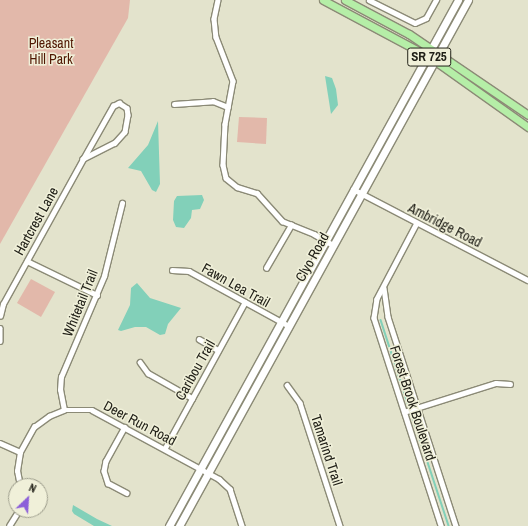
<!DOCTYPE html>
<style>
body{margin:0}
#map{position:relative;width:528px;height:526px;overflow:hidden;background:#e3e3cc;font-family:"Archivo Narrow",sans-serif}
div>[style]{position:absolute}
.green>*{inset:0;background:#e2b8aa}
.water>*{inset:0;background:#82d0b9}
.stream>*{height:1.5px;margin:-0.75px;padding:0 0.75px;transform-origin:0.75px;border-radius:0.75px;background:#82d0b9}
.roads{filter:drop-shadow(1px 0 #8b8a76) drop-shadow(-1px 0 #8b8a76) drop-shadow(0 1px #8b8a76) drop-shadow(0 -1px #8b8a76)}
.street>*{height:4.5px;margin:-2.25px;padding:0 2.25px;transform-origin:2.25px;border-radius:2.25px;background:#fff}
.secondary>*{height:7px;margin:-3.5px;padding:0 3.5px;transform-origin:3.5px;border-radius:3.5px;background:#fff}
.primary>*{height:7px;margin:-3.5px;padding:0 3.5px;transform-origin:3.5px;border-radius:3.5px;background:#b5eea7}
span{translate:-50% -50%;white-space:nowrap;text-align:center;line-height:1.15;-webkit-text-stroke:3px #f0f0d9;paint-order:stroke}
.shield-label span{padding:1px 3px;background:#f0f0d9;border:1px solid;border-radius:3px;-webkit-text-stroke-width:0}
.shield-label{font-size:13px;color:#212018;font-weight:700}
.park-label{font-size:14px;color:#511803}
.street-label{font-size:14px;color:#212018}
.north{position:absolute;left:8px;top:478px;width:40px;height:40px;box-sizing:border-box;background:#f0f0d9;border:1px solid #9d9d8c;border-radius:50%;rotate:25deg;font-size:11px;font-weight:700;line-height:16px;text-align:center;color:#212018}
.north::after{content:'';display:block;margin:auto;width:14px;height:18px;background:#8c5fd9;clip-path:polygon(50% 0,100% 100%,50% 72%,0 100%)}
</style>
<div id="map">
<div class="green">
<i style="clip-path:polygon(0 0,130px 0,128px 18px,0 244px)"></i>
<i style="clip-path:polygon(239px 117px,267px 118px,266px 144px,237px 142px)"></i>
<i style="clip-path:polygon(31px 279px,55px 292px,41px 317px,17px 303px)"></i>
</div>
<div class="water">
<i style="clip-path:polygon(325px 76px,332px 78px,336px 89px,338px 105px,331px 114px)"></i>
<i style="clip-path:polygon(158px 121px,160px 184px,156px 192px,152px 190px,141px 171px,128px 168px,148px 145px)"></i>
<i style="clip-path:polygon(202px 195px,204px 200px,200px 209px,192px 210px,191px 218px,184px 228px,176px 227px,173px 220px,174px 201px,177px 196px)"></i>
<i style="clip-path:polygon(137px 283px,150px 298px,181px 308px,168px 324px,165px 334px,160px 335px,146px 327px,135px 327px,121px 331px,118px 330px,130px 305px,131px 288px)"></i>
<i style="clip-path:polygon(73px 505px,97px 519px,112px 526px,94px 526px,74px 514px,72px 511px)"></i>
</div>
<div class="stream">
<i style="left:381px;top:320px;width:90px;rotate:72deg"></i>
<i style="left:412px;top:414px;width:118px;rotate:71.7deg"></i>
</div>
<div class="roads">
<div class="street">
<i style="left:218px;top:0;width:19px;rotate:102deg"></i>
<i style="left:214px;top:19px;width:18px;rotate:84deg"></i>
<i style="left:216px;top:37px;width:47px;rotate:68.9deg"></i>
<i style="left:233px;top:81px;width:44px;rotate:100.5deg"></i>
<i style="left:225px;top:124px;width:41px;rotate:92.8deg"></i>
<i style="left:223px;top:165px;width:13px;rotate:77deg"></i>
<i style="left:226px;top:178px;width:14px;rotate:39deg"></i>
<i style="left:237px;top:187px;width:21px;rotate:17deg"></i>
<i style="left:257px;top:193px;width:38px;rotate:48deg"></i>
<i style="left:282px;top:221px;width:35px;rotate:22deg"></i>
<i style="left:314px;top:234px;width:22px;rotate:30deg"></i>
<i style="left:369px;top:0;width:51px;rotate:26.6deg"></i>
<i style="left:415px;top:23px;width:12px;rotate:-24deg"></i>
<i style="left:426px;top:18px;width:21px;rotate:-61deg"></i>
<i style="left:119px;top:103px;width:9px;rotate:32deg"></i>
<i style="left:127px;top:108px;width:7px;rotate:82deg"></i>
<i style="left:128px;top:115px;width:17px;rotate:100deg"></i>
<i style="left:125px;top:132px;width:15px;rotate:132deg"></i>
<i style="left:115px;top:143px;width:36px;rotate:153deg"></i>
<i style="left:83px;top:159px;width:61px;rotate:-60.5deg"></i>
<i style="left:113px;top:106px;width:7px;rotate:-27deg"></i>
<i style="left:174px;top:104px;width:39px;rotate:-4deg"></i>
<i style="left:213px;top:101px;width:16px;rotate:22deg"></i>
<i style="left:353px;top:189px;width:197px;rotate:27.5deg"></i>
<i style="left:417px;top:223px;width:86px;rotate:117.8deg"></i>
<i style="left:377px;top:299px;width:19px;rotate:99deg"></i>
<i style="left:374px;top:318px;width:219px;rotate:72.1deg"></i>
<i style="left:27px;top:261px;width:78px;rotate:25.9deg"></i>
<i style="left:266px;top:268px;width:50px;rotate:-59.8deg"></i>
<i style="left:172px;top:270px;width:17px;rotate:3deg"></i>
<i style="left:189px;top:271px;width:114px;rotate:28.8deg"></i>
<i style="left:384px;top:288px;width:29px;rotate:82deg"></i>
<i style="left:388px;top:317px;width:220px;rotate:72deg"></i>
<i style="left:0;top:316px;width:12px;rotate:-76deg"></i>
<i style="left:3px;top:304px;width:166px;rotate:-61.1deg"></i>
<i style="left:0;top:328px;width:13px;rotate:90deg"></i>
<i style="left:199px;top:339px;width:22px;rotate:30deg"></i>
<i style="left:140px;top:362px;width:14px;rotate:54deg"></i>
<i style="left:148px;top:373px;width:51px;rotate:29.6deg"></i>
<i style="left:287px;top:385px;width:22px;rotate:54deg"></i>
<i style="left:300px;top:403px;width:129px;rotate:72deg"></i>
<i style="left:64px;top:410px;width:20px;rotate:-101deg"></i>
<i style="left:60px;top:390px;width:13px;rotate:-86deg"></i>
<i style="left:61px;top:377px;width:110px;rotate:-66.9deg"></i>
<i style="left:104px;top:276px;width:75px;rotate:-76.1deg"></i>
<i style="left:404px;top:412px;width:96px;rotate:-17.5deg"></i>
<i style="left:496px;top:383px;width:14px;rotate:4deg"></i>
<i style="left:125px;top:427px;width:39px;rotate:119deg"></i>
<i style="left:106px;top:461px;width:10px;rotate:101deg"></i>
<i style="left:104px;top:471px;width:13px;rotate:72deg"></i>
<i style="left:108px;top:483px;width:21px;rotate:28deg"></i>
<i style="left:0;top:443px;width:22px;rotate:24deg"></i>
<i style="left:165px;top:448px;width:166px;rotate:-61.3deg"></i>
<i style="left:20px;top:486px;width:15px;rotate:-101deg"></i>
<i style="left:17px;top:471px;width:19px;rotate:-81deg"></i>
<i style="left:20px;top:452px;width:29px;rotate:-61deg"></i>
<i style="left:34px;top:427px;width:19px;rotate:-36deg"></i>
<i style="left:49px;top:416px;width:16px;rotate:-22deg"></i>
<i style="left:64px;top:410px;width:28px"></i>
<i style="left:92px;top:410px;width:145px;rotate:28.5deg"></i>
<i style="left:219px;top:479px;width:15px;rotate:42deg"></i>
<i style="left:230px;top:489px;width:39px;rotate:72deg"></i>
<i style="left:9px;top:526px;width:19px;rotate:-58deg"></i>
</div>
<div class="secondary">
<i style="left:169px;top:526px;width:600px;rotate:-61.21deg"></i>
<i style="left:179px;top:526px;width:600px;rotate:-61.21deg"></i>
</div>
<div class="primary">
<i style="left:323px;top:0;width:119px;rotate:28.1deg"></i>
<i style="left:428px;top:56px;width:123px;rotate:35.4deg"></i>
<i style="left:345px;top:0;width:72px;rotate:28deg"></i>
<i style="left:409px;top:34px;width:144px;rotate:34.2deg"></i>
</div>
</div>
<div class="shield-label">
<span style="left:429px;top:57px">SR 725</span>
</div>
<div class="park-label">
<span style="left:51px;top:51px">Pleasant<br>Hill Park</span>
</div>
<div class="street-label">
<span style="left:36px;top:221px;rotate:-61deg">Hartcrest Lane</span>
<span style="left:445px;top:225px;rotate:27deg">Ambridge Road</span>
<span style="left:312px;top:257px;rotate:-61deg">Clyo Road</span>
<span style="left:236px;top:285px;rotate:29deg">Fawn Lea Trail</span>
<span style="left:80px;top:303px;rotate:-68deg">Whitetail Trail</span>
<span style="left:195px;top:370px;rotate:-61deg">Caribou Trail</span>
<span style="left:413px;top:403px;rotate:72deg">Forest Brook Boulevard</span>
<span style="left:140px;top:423px;rotate:28deg">Deer Run Road</span>
<span style="left:327px;top:450px;rotate:72deg">Tamarind Trail</span>
</div>
<div class="north">N</div>
</div>
